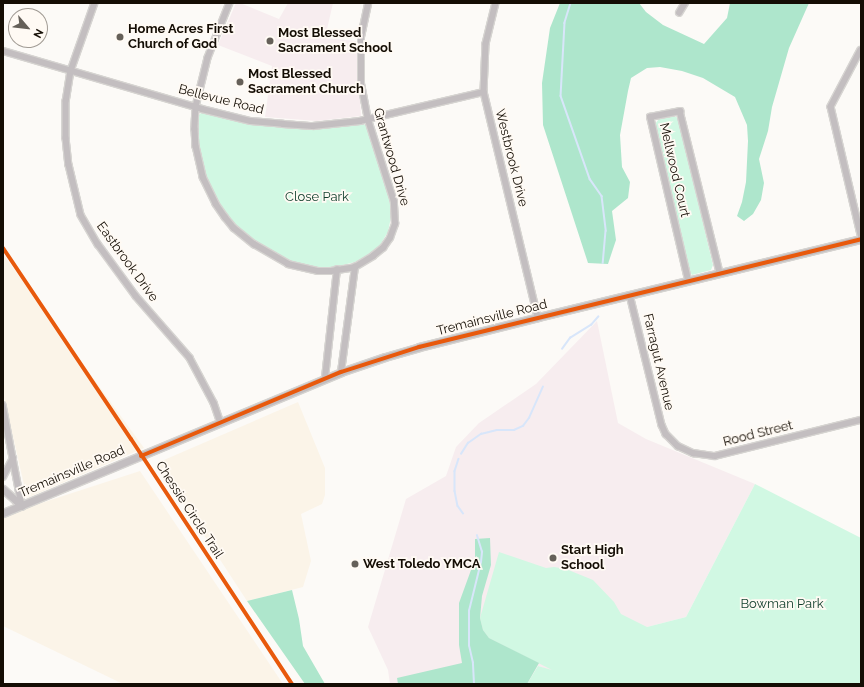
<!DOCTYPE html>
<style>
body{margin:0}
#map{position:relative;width:864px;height:687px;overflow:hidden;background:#fcfaf7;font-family:Raleway,sans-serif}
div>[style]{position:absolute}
.industrial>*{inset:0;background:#fbf4e8}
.education>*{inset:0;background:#f7edef}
.green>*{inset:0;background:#d1f8e3}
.forest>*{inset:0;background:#aee6cc}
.stream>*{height:1.5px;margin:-0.75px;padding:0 0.75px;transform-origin:0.75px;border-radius:0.75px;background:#d8e6fa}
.roads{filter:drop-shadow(1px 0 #d6d4d1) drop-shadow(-1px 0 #d6d4d1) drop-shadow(0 1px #d6d4d1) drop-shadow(0 -1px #d6d4d1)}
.minor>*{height:5.5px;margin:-2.75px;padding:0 2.75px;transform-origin:2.75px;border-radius:2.75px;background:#c3bec0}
.tertiary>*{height:7px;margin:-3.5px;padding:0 3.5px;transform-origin:3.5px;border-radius:3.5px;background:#c3bec0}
.cycleway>*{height:4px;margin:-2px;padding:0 2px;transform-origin:2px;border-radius:2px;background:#e8590c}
.dots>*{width:11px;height:11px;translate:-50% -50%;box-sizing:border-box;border:2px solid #fffaf4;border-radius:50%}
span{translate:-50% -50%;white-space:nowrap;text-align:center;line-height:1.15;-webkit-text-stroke:3.5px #fffaf4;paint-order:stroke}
.poi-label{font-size:13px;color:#140d04;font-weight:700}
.left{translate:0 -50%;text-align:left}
.street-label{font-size:13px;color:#140d04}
.park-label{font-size:13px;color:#103e2b}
.frame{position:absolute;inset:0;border:4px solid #140d04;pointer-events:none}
.north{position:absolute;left:8px;top:8px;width:40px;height:40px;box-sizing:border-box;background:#fffaf4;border:1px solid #a19b94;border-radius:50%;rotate:118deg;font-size:11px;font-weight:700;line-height:16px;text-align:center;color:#140d04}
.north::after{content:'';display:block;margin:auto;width:14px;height:18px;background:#656059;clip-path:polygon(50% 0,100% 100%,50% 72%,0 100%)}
</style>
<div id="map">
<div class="industrial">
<i style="clip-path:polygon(3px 254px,144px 448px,27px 498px,3px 393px)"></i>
<i style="clip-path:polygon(298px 402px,325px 468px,325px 495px,322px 504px,301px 514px,311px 561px,303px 587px,247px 601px,157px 463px)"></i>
<i style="clip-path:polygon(140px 471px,283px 684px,123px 684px,3px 626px,3px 518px,29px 507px)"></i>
</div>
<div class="education">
<i style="clip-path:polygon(236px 3px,240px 3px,279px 19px,288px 3px,333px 3px,325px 38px,356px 41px,361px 116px,317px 121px,265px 117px,272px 66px,218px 45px)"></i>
<i style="clip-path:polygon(597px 321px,618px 423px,646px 439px,755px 484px,686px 617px,647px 627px,590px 684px,538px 666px,527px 684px,390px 684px,388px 670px,368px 627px,406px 499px,446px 476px,456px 447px,479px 423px,536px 384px)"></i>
</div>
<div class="green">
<i style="clip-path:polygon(202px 112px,236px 119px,325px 127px,363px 124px,366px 125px,382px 170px,392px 212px,388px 232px,380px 245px,370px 254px,355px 262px,339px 266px,323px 268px,297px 264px,265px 251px,228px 218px,207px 180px,200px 156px,197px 130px,198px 116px)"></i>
<i style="clip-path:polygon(674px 116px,678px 118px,713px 265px,711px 270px,692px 275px,689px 270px,655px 124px,659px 119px)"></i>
<i style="clip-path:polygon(755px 484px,861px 538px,861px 684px,527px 684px,538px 666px,552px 670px,489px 638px,483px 630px,480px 618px,499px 552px,546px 568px,554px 567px,566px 569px,593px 580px,614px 602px,621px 614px,647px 627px,686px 617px)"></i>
</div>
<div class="forest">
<i style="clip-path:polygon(560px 3px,639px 3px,646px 12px,663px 25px,704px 44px,727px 18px,730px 3px,809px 3px,789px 48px,772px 107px,768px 131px,759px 159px,764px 183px,761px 200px,753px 214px,744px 221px,737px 216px,742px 202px,746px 182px,748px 141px,747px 125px,735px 97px,703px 78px,682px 71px,660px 67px,647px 68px,631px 78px,628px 91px,620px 135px,622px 167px,630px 182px,628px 198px,612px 211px,616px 240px,608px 264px,588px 263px,543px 125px,542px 83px,550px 28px)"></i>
<i style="clip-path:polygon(490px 538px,491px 565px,482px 596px,480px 618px,483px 630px,489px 638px,539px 663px,527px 684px,398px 684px,397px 678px,462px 663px,459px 645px,459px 603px,475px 559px,475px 539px)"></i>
<i style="clip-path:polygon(292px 590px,299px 619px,303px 646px,325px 684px,305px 684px,247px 601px)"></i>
</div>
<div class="stream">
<i style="left:571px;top:3px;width:21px;rotate:107deg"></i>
<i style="left:565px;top:23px;width:73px;rotate:93.1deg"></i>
<i style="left:561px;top:96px;width:88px;rotate:70.7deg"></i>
<i style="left:590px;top:179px;width:21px;rotate:55deg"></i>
<i style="left:602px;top:196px;width:35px;rotate:83deg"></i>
<i style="left:606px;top:231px;width:32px;rotate:95deg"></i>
<i style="left:562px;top:349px;width:14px;rotate:-54deg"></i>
<i style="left:570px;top:338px;width:25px;rotate:-32deg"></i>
<i style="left:591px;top:325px;width:11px;rotate:-49deg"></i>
<i style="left:461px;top:454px;width:13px;rotate:-58deg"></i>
<i style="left:468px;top:443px;width:16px;rotate:-35deg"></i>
<i style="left:481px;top:434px;width:16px;rotate:-14deg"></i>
<i style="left:497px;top:430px;width:17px"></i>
<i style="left:514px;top:430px;width:10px;rotate:-24deg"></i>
<i style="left:523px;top:426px;width:10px;rotate:-53deg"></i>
<i style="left:529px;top:418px;width:34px;rotate:-66deg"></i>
<i style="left:459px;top:459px;width:13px;rotate:108deg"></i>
<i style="left:455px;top:471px;width:20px;rotate:90deg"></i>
<i style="left:455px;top:491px;width:15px;rotate:79deg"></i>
<i style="left:458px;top:506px;width:9px;rotate:54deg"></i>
<i style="left:474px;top:684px;width:21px;rotate:-93deg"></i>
<i style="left:473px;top:663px;width:17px;rotate:-103deg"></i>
<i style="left:469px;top:646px;width:35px;rotate:-90deg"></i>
<i style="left:469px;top:611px;width:50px;rotate:-76.2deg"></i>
<i style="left:481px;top:562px;width:10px;rotate:-84deg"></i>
<i style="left:482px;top:552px;width:17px;rotate:-107deg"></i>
</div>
<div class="roads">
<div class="minor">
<i style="left:95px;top:3px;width:72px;rotate:109.4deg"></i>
<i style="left:71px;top:71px;width:30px;rotate:99deg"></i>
<i style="left:66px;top:101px;width:37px;rotate:90deg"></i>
<i style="left:66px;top:138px;width:27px;rotate:84deg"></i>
<i style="left:69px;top:165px;width:51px;rotate:76.5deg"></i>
<i style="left:81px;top:215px;width:34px;rotate:60deg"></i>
<i style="left:98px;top:244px;width:64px;rotate:53.8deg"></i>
<i style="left:136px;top:296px;width:82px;rotate:48.9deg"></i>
<i style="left:190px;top:358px;width:51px;rotate:61.9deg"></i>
<i style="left:214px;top:403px;width:21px;rotate:71deg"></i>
<i style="left:230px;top:3px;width:59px;rotate:111.8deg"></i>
<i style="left:208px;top:58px;width:50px;rotate:103.8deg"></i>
<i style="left:196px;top:107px;width:22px;rotate:93deg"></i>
<i style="left:195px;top:129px;width:17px;rotate:87deg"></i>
<i style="left:196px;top:146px;width:32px;rotate:77deg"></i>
<i style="left:203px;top:177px;width:30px;rotate:64deg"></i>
<i style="left:216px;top:204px;width:16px;rotate:55deg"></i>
<i style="left:225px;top:217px;width:14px;rotate:51deg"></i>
<i style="left:234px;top:228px;width:26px;rotate:39deg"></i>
<i style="left:254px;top:244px;width:39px;rotate:30deg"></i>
<i style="left:288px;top:264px;width:31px;rotate:13deg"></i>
<i style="left:318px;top:271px;width:13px"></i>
<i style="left:331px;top:271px;width:24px;rotate:-9deg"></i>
<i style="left:355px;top:267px;width:21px;rotate:-31deg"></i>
<i style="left:373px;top:256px;width:13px;rotate:-39deg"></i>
<i style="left:383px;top:248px;width:12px;rotate:-55deg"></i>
<i style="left:390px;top:238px;width:15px;rotate:-70deg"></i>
<i style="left:395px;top:224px;width:22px;rotate:-93deg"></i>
<i style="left:394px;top:202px;width:86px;rotate:-107.6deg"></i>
<i style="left:368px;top:120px;width:37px;rotate:-101deg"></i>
<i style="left:361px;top:84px;width:47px;rotate:-90deg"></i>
<i style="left:361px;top:37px;width:35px;rotate:-78deg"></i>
<i style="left:496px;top:3px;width:42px;rotate:103.7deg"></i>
<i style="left:486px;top:44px;width:48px;rotate:92.4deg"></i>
<i style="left:484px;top:92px;width:231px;rotate:76.5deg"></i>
<i style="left:679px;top:13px;width:12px;rotate:-59deg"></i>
<i style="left:861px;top:50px;width:64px;rotate:117.8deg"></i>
<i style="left:831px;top:107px;width:131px;rotate:76.8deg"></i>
<i style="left:3px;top:51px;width:207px;rotate:16.2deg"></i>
<i style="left:202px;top:109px;width:50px;rotate:13.8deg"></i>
<i style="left:251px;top:121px;width:32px;rotate:5deg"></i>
<i style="left:283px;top:124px;width:30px;rotate:4deg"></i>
<i style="left:313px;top:126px;width:47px;rotate:-6.1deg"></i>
<i style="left:360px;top:121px;width:127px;rotate:-13.2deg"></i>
<i style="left:688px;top:280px;width:167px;rotate:-103.1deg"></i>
<i style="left:650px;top:117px;width:31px;rotate:-11deg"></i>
<i style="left:680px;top:111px;width:167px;rotate:76.1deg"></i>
<i style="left:630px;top:295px;width:134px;rotate:76.2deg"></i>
<i style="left:662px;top:425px;width:10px;rotate:66deg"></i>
<i style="left:666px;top:434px;width:17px;rotate:45deg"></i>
<i style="left:678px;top:446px;width:17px;rotate:25deg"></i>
<i style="left:693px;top:453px;width:22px;rotate:8deg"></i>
<i style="left:715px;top:456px;width:150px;rotate:-13.9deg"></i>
<i style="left:341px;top:372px;width:106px;rotate:-82.4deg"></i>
<i style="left:325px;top:378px;width:109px;rotate:-83.7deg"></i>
<i style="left:3px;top:405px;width:103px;rotate:79.3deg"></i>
<i style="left:3px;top:477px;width:21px;rotate:-62deg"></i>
</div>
<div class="tertiary">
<i style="left:3px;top:489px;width:25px;rotate:42deg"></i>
<i style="left:3px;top:513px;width:366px;rotate:-22.6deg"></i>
<i style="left:341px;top:372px;width:46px;rotate:-18.8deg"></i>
<i style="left:385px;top:357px;width:35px;rotate:-16deg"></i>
<i style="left:419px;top:347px;width:123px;rotate:-14.1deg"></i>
<i style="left:538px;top:317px;width:332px;rotate:-13.6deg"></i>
</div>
</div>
<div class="cycleway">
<i style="left:3px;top:248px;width:230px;rotate:56.2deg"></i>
<i style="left:131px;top:439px;width:293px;rotate:56.7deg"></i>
<i style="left:141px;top:456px;width:217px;rotate:-22.8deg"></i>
<i style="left:341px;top:372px;width:82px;rotate:-17.8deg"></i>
<i style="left:419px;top:347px;width:455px;rotate:-13.7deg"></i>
</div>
<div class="dots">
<i style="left:120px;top:37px;background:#656059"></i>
<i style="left:270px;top:41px;background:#656059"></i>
<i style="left:240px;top:82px;background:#656059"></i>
<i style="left:553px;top:558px;background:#656059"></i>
<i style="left:355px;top:564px;background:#656059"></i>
</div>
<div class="poi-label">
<span class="left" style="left:128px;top:37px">Home Acres First<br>Church of God</span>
<span class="left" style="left:278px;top:41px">Most Blessed<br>Sacrament School</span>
<span class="left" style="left:248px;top:82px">Most Blessed<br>Sacrament Church</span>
<span class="left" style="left:561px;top:558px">Start High<br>School</span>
<span class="left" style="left:363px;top:564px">West Toledo YMCA</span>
</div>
<div class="street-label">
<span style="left:221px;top:100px;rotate:14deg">Bellevue Road</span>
<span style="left:391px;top:157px;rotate:74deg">Grantwood Drive</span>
<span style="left:511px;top:158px;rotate:76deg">Westbrook Drive</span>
<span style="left:674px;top:170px;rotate:77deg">Mellwood Court</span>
<span style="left:127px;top:262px;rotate:54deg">Eastbrook Drive</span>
<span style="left:492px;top:318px;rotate:-14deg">Tremainsville Road</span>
<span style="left:658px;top:362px;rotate:77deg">Farragut Avenue</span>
<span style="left:758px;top:434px;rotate:-14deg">Rood Street</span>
<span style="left:72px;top:472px;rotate:-23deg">Tremainsville Road</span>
<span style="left:189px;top:510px;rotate:57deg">Chessie Circle Trail</span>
</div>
<div class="park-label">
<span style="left:317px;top:197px">Close Park</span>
<span style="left:782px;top:604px">Bowman Park</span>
</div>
<div class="frame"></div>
<div class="north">N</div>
</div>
